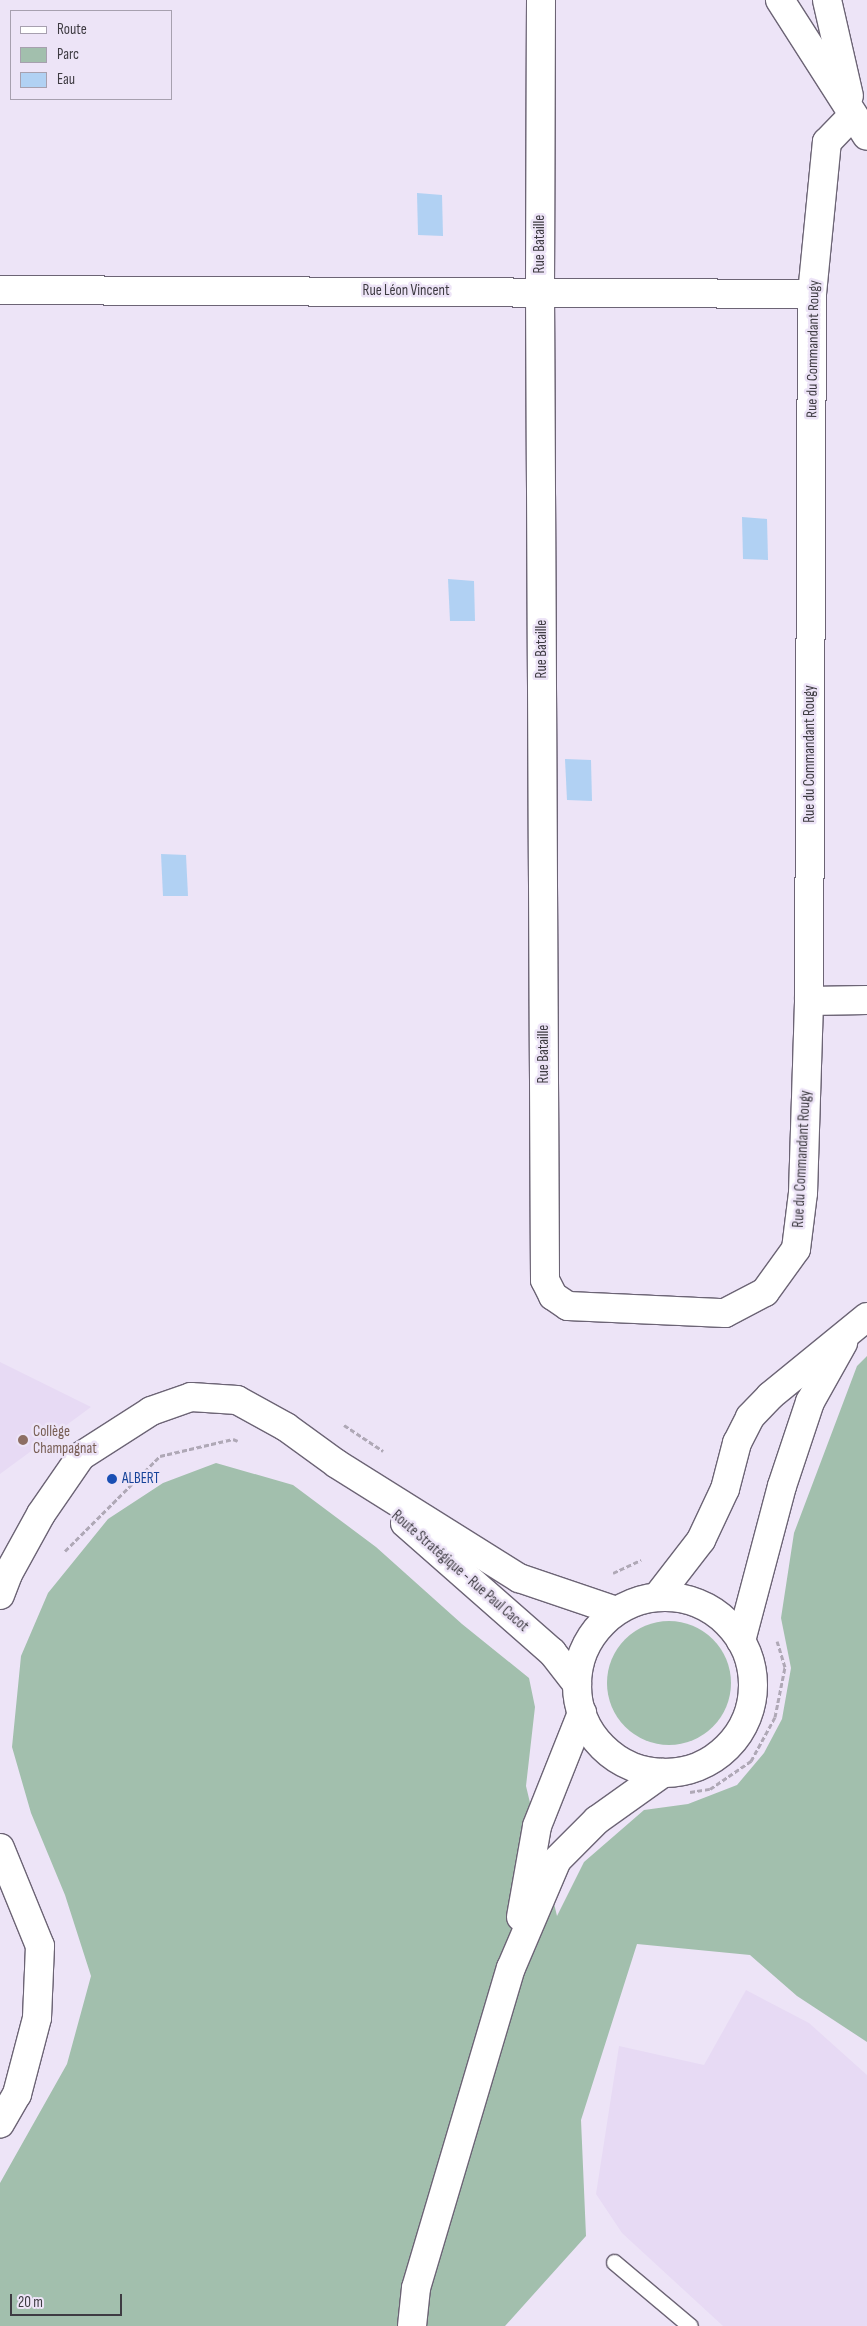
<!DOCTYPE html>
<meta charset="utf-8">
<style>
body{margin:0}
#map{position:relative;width:867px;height:2326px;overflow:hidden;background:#ede4f7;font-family:"Sofia Sans Condensed",sans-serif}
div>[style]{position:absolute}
.built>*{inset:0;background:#e7daf4}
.green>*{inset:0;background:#a2bfad}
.round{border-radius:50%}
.water>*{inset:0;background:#b1d1f3}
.path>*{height:3px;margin-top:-1.5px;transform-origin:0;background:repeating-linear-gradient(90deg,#afa8b6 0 5px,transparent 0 7.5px)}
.roads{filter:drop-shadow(1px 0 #6c6475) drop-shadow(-1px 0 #6c6475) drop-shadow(0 1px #6c6475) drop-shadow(0 -1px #6c6475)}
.lane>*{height:15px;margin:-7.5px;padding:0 7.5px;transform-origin:7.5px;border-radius:7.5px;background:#fff}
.street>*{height:28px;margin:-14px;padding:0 14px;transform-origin:14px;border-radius:14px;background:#fff}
.secondary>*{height:28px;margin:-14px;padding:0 14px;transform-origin:14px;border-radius:14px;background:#fff}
.secondary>.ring{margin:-14px;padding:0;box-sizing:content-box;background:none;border:28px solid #fff;border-radius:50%}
.dots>*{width:14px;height:14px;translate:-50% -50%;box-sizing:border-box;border:2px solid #ede4f7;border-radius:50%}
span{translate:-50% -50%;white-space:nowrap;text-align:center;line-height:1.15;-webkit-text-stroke:5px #ede4f7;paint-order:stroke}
.street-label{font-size:15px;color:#3e3b42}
.education-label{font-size:15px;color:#785e54}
.left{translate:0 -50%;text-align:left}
.transit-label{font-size:15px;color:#164399}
.legend{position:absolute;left:10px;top:10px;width:162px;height:90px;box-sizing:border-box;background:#ede4f7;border:1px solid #a7a0af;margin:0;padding:6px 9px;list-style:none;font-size:15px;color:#3e3b42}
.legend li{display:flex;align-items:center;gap:10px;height:25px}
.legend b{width:25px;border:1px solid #a7a0af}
.scale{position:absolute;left:10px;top:2294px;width:112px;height:22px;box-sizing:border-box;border:2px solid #3e3b42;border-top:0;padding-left:6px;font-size:15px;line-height:18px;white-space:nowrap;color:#3e3b42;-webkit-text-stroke:4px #ede4f7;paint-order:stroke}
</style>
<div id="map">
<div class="built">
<i style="clip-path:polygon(0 1362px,91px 1407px,0 1474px)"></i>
<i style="clip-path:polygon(746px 1990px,809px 2023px,867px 2075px,867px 2326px,723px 2326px,622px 2233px,596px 2194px,619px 2046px,704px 2065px)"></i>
</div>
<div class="green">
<i style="clip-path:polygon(867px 1356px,867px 2042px,797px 1996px,750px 1955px,637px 1944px,581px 2120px,586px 2236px,505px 2326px,0 2326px,0 2183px,67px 2064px,91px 1976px,65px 1895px,31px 1813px,12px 1747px,21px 1656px,48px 1593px,108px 1519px,163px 1483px,216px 1463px,293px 1485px,376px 1547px,462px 1624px,529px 1678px,535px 1707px,526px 1786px,557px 1916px,584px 1862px,644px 1810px,688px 1804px,737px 1785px,764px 1753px,782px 1719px,791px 1668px,781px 1618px,794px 1533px,857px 1366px)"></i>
<i class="round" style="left:607px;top:1621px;width:124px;height:124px"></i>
</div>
<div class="water">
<i style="clip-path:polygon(417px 193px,442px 195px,443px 236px,418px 235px)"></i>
<i style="clip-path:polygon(742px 517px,767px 519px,768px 560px,743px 559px)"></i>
<i style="clip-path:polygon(448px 579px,474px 581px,475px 621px,450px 621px)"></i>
<i style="clip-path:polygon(565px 759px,591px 760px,592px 801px,567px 800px)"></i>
<i style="clip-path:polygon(161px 854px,186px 855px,188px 896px,163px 896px)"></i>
</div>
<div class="path">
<i style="left:344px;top:1425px;width:47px;rotate:33.7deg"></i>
<i style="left:65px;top:1551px;width:134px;rotate:-45deg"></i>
<i style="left:160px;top:1456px;width:75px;rotate:-13.1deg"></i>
<i style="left:233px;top:1439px;width:5px;rotate:22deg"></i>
<i style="left:613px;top:1573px;width:31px;rotate:-25deg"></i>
<i style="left:690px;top:1792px;width:20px;rotate:-9deg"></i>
<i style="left:710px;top:1789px;width:50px;rotate:-34.3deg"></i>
<i style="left:751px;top:1761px;width:50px;rotate:-61.4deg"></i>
<i style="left:775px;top:1717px;width:51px;rotate:-78.7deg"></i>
<i style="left:785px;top:1667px;width:27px;rotate:-107deg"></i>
</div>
<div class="roads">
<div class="lane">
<i style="left:614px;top:2262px;width:99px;rotate:40.1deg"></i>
</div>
<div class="street">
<i style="left:541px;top:0;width:291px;rotate:90.2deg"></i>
<i style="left:540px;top:291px;width:989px;rotate:89.71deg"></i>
<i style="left:545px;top:1280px;width:18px;rotate:63deg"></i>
<i style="left:553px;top:1296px;width:18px;rotate:34deg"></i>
<i style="left:568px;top:1306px;width:157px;rotate:2.6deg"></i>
<i style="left:725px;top:1313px;width:45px;rotate:-27.7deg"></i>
<i style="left:765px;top:1292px;width:53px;rotate:-54.2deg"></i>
<i style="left:796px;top:1249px;width:56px;rotate:-82.9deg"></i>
<i style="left:803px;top:1193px;width:192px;rotate:-88.2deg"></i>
<i style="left:809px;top:1001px;width:707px;rotate:-89.76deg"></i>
<i style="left:812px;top:294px;width:153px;rotate:-84.4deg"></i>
<i style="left:827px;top:142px;width:37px;rotate:-46deg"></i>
<i style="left:0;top:290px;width:812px;rotate:0.28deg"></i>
<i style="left:809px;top:1001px;width:58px;rotate:-1deg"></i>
</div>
<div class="secondary">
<i style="left:780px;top:0;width:161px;rotate:57.4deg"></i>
<i style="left:827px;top:0;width:98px;rotate:77.1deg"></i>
<i style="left:405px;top:1523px;width:196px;rotate:41.3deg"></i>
<i style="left:552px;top:1652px;width:41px;rotate:52deg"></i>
<i style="left:0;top:1595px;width:22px;rotate:-69deg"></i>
<i style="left:8px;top:1574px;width:68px;rotate:-61.2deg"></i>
<i style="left:41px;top:1514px;width:70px;rotate:-55.4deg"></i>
<i style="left:81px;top:1456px;width:83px;rotate:-32.7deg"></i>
<i style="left:151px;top:1411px;width:42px;rotate:-19.3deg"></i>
<i style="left:191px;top:1397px;width:46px;rotate:3.7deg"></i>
<i style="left:237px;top:1400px;width:56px;rotate:28.9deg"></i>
<i style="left:286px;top:1427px;width:63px;rotate:36deg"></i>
<i style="left:337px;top:1464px;width:215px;rotate:32.1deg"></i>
<i style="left:519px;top:1578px;width:102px;rotate:18.8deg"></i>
<i style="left:657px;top:1597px;width:72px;rotate:-52.3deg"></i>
<i style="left:701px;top:1540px;width:56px;rotate:-64.8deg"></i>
<i style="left:725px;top:1489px;width:48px;rotate:-75.4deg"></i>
<i style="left:737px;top:1443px;width:29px;rotate:-63deg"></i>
<i style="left:750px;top:1417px;width:29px;rotate:-46deg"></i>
<i style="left:770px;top:1396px;width:125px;rotate:-39.2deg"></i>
<i class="ring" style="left:577px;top:1597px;width:148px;height:148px"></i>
<i style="left:741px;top:1641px;width:160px;rotate:-75.2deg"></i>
<i style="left:782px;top:1486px;width:89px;rotate:-71.6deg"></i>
<i style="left:810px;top:1402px;width:68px;rotate:-60.8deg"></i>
<i style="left:0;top:1848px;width:106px;rotate:67.8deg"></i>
<i style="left:40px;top:1946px;width:72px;rotate:92.4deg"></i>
<i style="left:37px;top:2018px;width:79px;rotate:104.7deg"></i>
<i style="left:17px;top:2094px;width:34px;rotate:120deg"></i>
<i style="left:521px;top:1917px;width:92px;rotate:-80deg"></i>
<i style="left:537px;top:1826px;width:122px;rotate:-68.3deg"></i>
<i style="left:412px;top:2326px;width:38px;rotate:-84deg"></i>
<i style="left:416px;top:2288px;width:334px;rotate:-73.5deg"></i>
<i style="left:511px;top:1968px;width:117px;rotate:-66.9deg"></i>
<i style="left:557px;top:1860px;width:57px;rotate:-45deg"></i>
<i style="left:597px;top:1820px;width:81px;rotate:-35.5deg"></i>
</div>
</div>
<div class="dots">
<i style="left:23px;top:1440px;background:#8d6e63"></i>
<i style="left:112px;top:1479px;background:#1a4fb4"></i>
</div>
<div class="street-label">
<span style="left:540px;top:244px;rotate:-90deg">Rue Bataille</span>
<span style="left:406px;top:291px">Rue Léon Vincent</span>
<span style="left:813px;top:349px;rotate:-89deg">Rue du Commandant Rougy</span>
<span style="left:542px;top:649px;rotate:-90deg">Rue Bataille</span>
<span style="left:810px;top:754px;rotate:-90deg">Rue du Commandant Rougy</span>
<span style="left:544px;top:1054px;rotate:-90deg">Rue Bataille</span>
<span style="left:802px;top:1159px;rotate:-87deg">Rue du Commandant Rougy</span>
<span style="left:460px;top:1571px;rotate:41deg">Route Stratégique - Rue Paul Cacot</span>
</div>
<div class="education-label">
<span class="left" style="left:33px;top:1440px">Collège<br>Champagnat</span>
</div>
<div class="transit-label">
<span class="left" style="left:122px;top:1479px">ALBERT</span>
</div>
<ul class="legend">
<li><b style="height:6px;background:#fff"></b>Route</li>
<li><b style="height:14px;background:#a2bfad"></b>Parc</li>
<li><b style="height:14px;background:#b1d1f3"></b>Eau</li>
</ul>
<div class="scale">20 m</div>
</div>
